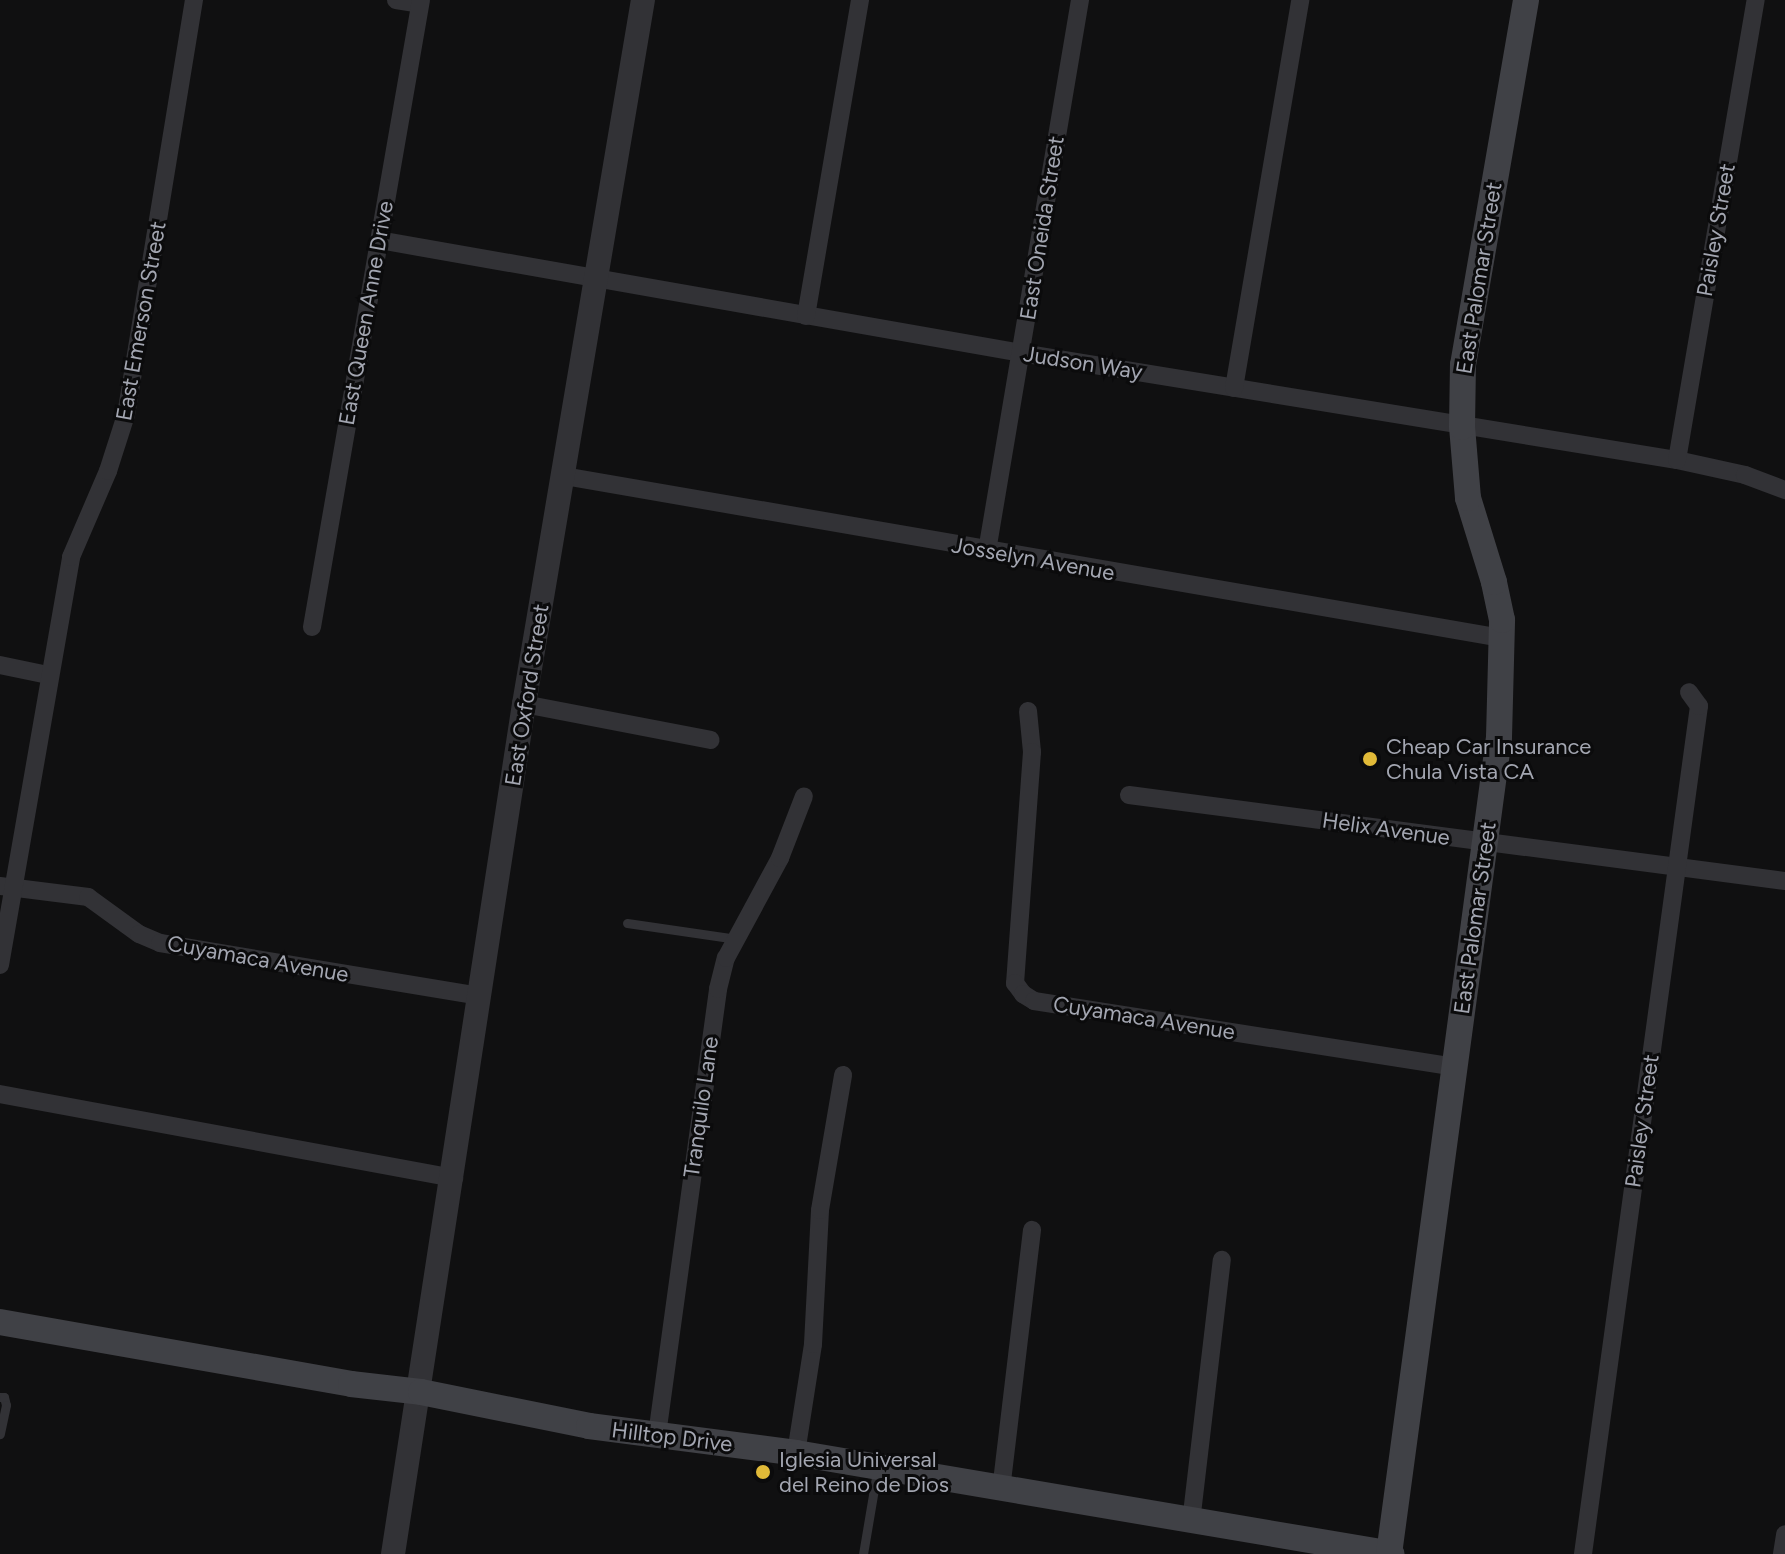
<!DOCTYPE html>
<style>
body{margin:0}
#map{position:relative;width:1785px;height:1554px;overflow:hidden;background:#101011;font-family:Figtree,sans-serif}
div>[style]{position:absolute}
.service>*{height:9px;margin:-4.5px;padding:0 4.5px;transform-origin:4.5px;border-radius:4.5px;background:#323236}
.minor>*{height:18px;margin:-9px;padding:0 9px;transform-origin:9px;border-radius:9px;background:#323236}
.tertiary>*{height:24px;margin:-12px;padding:0 12px;transform-origin:12px;border-radius:12px;background:#323236}
.secondary>*{height:26px;margin:-13px;padding:0 13px;transform-origin:13px;border-radius:13px;background:#404146}
.dots>*{width:22px;height:22px;translate:-50% -50%;box-sizing:border-box;border:4px solid #0b0b0c;border-radius:50%}
span{translate:-50% -50%;white-space:nowrap;text-align:center;line-height:1.15;-webkit-text-stroke:6px #0b0b0c;paint-order:stroke}
.street-label{font-size:22px;color:#a3a6b1}
.poi-label{font-size:22px;color:#a3a6b1}
.left{translate:0 -50%;text-align:left}
</style>
<div id="map">
<div class="service">
<i style="left:627px;top:923px;width:111px;rotate:8.3deg"></i>
<i style="left:0;top:1397px;width:4px"></i>
<i style="left:4px;top:1397px;width:8px;rotate:76deg"></i>
<i style="left:6px;top:1405px;width:30px;rotate:102deg"></i>
<i style="left:863px;top:1554px;width:84px;rotate:-80.4deg"></i>
</div>
<div class="minor">
<i style="left:396px;top:0;width:24px;rotate:9deg"></i>
<i style="left:379px;top:240px;width:652px;rotate:9.98deg"></i>
<i style="left:1021px;top:353px;width:665px;rotate:9.26deg"></i>
<i style="left:1677px;top:460px;width:70px;rotate:12.4deg"></i>
<i style="left:1745px;top:475px;width:43px;rotate:20.6deg"></i>
<i style="left:806px;top:316px;width:321px;rotate:-80.3deg"></i>
<i style="left:1234px;top:388px;width:394px;rotate:-80.3deg"></i>
<i style="left:1677px;top:460px;width:467px;rotate:-80.3deg"></i>
<i style="left:564px;top:476px;width:952px;rotate:9.8deg"></i>
<i style="left:987px;top:551px;width:559px;rotate:-80.42deg"></i>
<i style="left:312px;top:627px;width:636px;rotate:-80.14deg"></i>
<i style="left:0;top:665px;width:49px;rotate:11.8deg"></i>
<i style="left:524px;top:704px;width:190px;rotate:10.9deg"></i>
<i style="left:1028px;top:711px;width:41px;rotate:84.4deg"></i>
<i style="left:1032px;top:752px;width:232px;rotate:94.2deg"></i>
<i style="left:1015px;top:983px;width:14px;rotate:54deg"></i>
<i style="left:1023px;top:994px;width:13px;rotate:32deg"></i>
<i style="left:1034px;top:1001px;width:426px;rotate:8.9deg"></i>
<i style="left:1129px;top:795px;width:662px;rotate:7.47deg"></i>
<i style="left:0;top:886px;width:89px;rotate:7.1deg"></i>
<i style="left:88px;top:897px;width:63px;rotate:36deg"></i>
<i style="left:139px;top:934px;width:23px;rotate:23deg"></i>
<i style="left:160px;top:943px;width:325px;rotate:9.4deg"></i>
<i style="left:0;top:965px;width:414px;rotate:-80.1deg"></i>
<i style="left:71px;top:557px;width:94px;rotate:-66.7deg"></i>
<i style="left:108px;top:471px;width:59px;rotate:-72.2deg"></i>
<i style="left:126px;top:415px;width:421px;rotate:-80.7deg"></i>
<i style="left:0;top:1094px;width:462px;rotate:10.5deg"></i>
<i style="left:657px;top:1435px;width:450px;rotate:-82.2deg"></i>
<i style="left:718px;top:989px;width:32px;rotate:-76deg"></i>
<i style="left:726px;top:958px;width:114px;rotate:-61.6deg"></i>
<i style="left:780px;top:858px;width:66px;rotate:-68.8deg"></i>
<i style="left:796px;top:1453px;width:110px;rotate:-81.1deg"></i>
<i style="left:813px;top:1344px;width:134px;rotate:-87deg"></i>
<i style="left:820px;top:1210px;width:137px;rotate:-80.3deg"></i>
<i style="left:1001px;top:1490px;width:262px;rotate:-83.2deg"></i>
<i style="left:1191px;top:1522px;width:264px;rotate:-83.3deg"></i>
<i style="left:1583px;top:1554px;width:856px;rotate:-82.21deg"></i>
<i style="left:1699px;top:706px;width:17px;rotate:-126deg"></i>
<i style="left:1782px;top:1554px;width:20px;rotate:-81deg"></i>
</div>
<div class="tertiary">
<i style="left:393px;top:1554px;width:860px;rotate:-81.24deg"></i>
<i style="left:524px;top:704px;width:714px;rotate:-80.41deg"></i>
</div>
<div class="secondary">
<i style="left:0;top:1322px;width:356px;rotate:10deg"></i>
<i style="left:351px;top:1384px;width:70px;rotate:6.5deg"></i>
<i style="left:421px;top:1392px;width:171px;rotate:11.4deg"></i>
<i style="left:589px;top:1426px;width:209px;rotate:7.4deg"></i>
<i style="left:796px;top:1453px;width:604px;rotate:9.62deg"></i>
<i style="left:1389px;top:1554px;width:824px;rotate:-82.33deg"></i>
<i style="left:1499px;top:737px;width:117px;rotate:-88.5deg"></i>
<i style="left:1502px;top:620px;width:39px;rotate:-102deg"></i>
<i style="left:1494px;top:582px;width:88px;rotate:-107.2deg"></i>
<i style="left:1468px;top:498px;width:71px;rotate:-94.8deg"></i>
<i style="left:1462px;top:427px;width:62px;rotate:-89.1deg"></i>
<i style="left:1463px;top:365px;width:370px;rotate:-80.2deg"></i>
</div>
<div class="dots">
<i style="left:1370px;top:759px;background:#e1ba38"></i>
<i style="left:763px;top:1472px;background:#e1ba38"></i>
</div>
<div class="street-label">
<span style="left:1042px;top:228px;rotate:-81deg">East Oneida Street</span>
<span style="left:1716px;top:230px;rotate:-80deg">Paisley Street</span>
<span style="left:1479px;top:278px;rotate:-81deg">East Palomar Street</span>
<span style="left:366px;top:313px;rotate:-80deg">East Queen Anne Drive</span>
<span style="left:141px;top:321px;rotate:-80deg">East Emerson Street</span>
<span style="left:1083px;top:363px;rotate:9deg">Judson Way</span>
<span style="left:1033px;top:559px;rotate:10deg">Josselyn Avenue</span>
<span style="left:527px;top:695px;rotate:-81deg">East Oxford Street</span>
<span style="left:1386px;top:829px;rotate:8deg">Helix Avenue</span>
<span style="left:1475px;top:918px;rotate:-82deg">East Palomar Street</span>
<span style="left:258px;top:959px;rotate:10deg">Cuyamaca Avenue</span>
<span style="left:1144px;top:1018px;rotate:9deg">Cuyamaca Avenue</span>
<span style="left:701px;top:1107px;rotate:-82deg">Tranquilo Lane</span>
<span style="left:1642px;top:1121px;rotate:-82deg">Paisley Street</span>
<span style="left:672px;top:1437px;rotate:7deg">Hilltop Drive</span>
</div>
<div class="poi-label">
<span class="left" style="left:1386px;top:759px">Cheap Car Insurance<br>Chula Vista CA</span>
<span class="left" style="left:779px;top:1472px">Iglesia Universal<br>del Reino de Dios</span>
</div>
</div>
